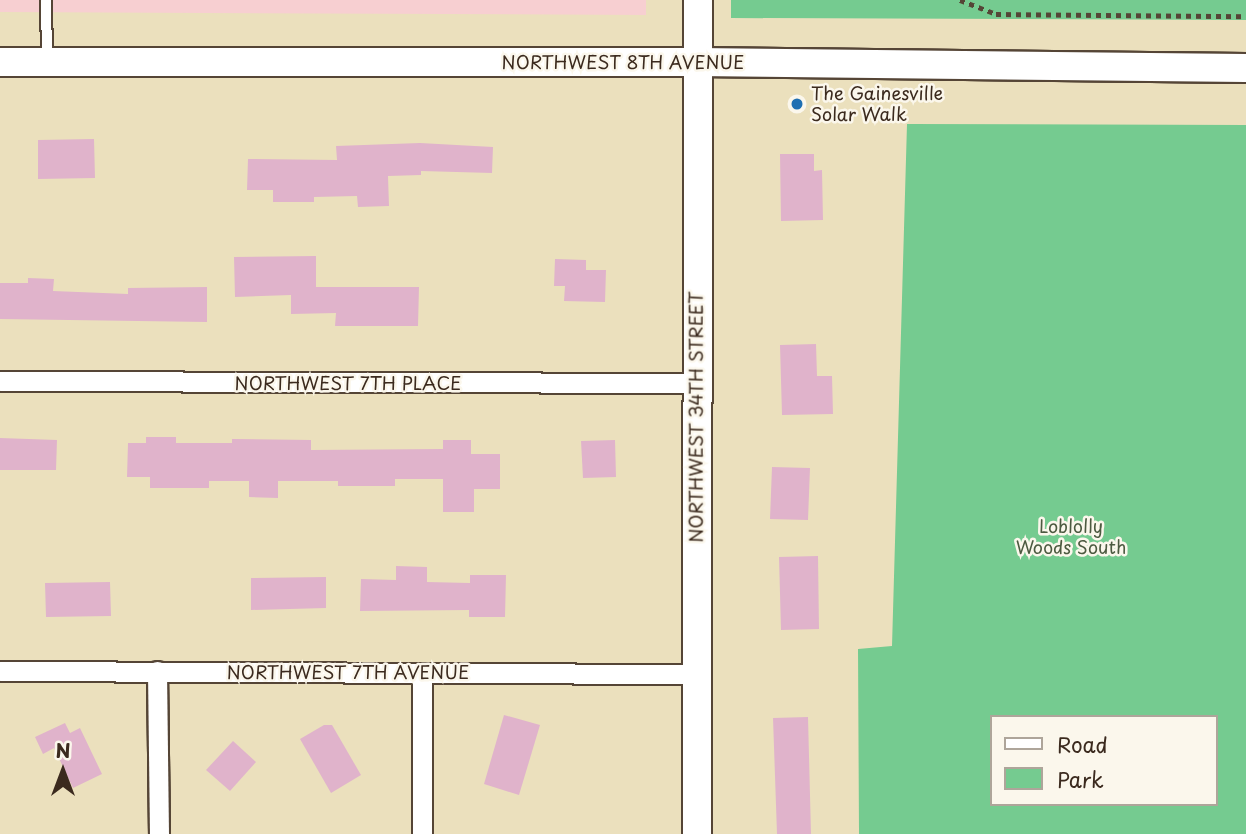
<!DOCTYPE html>
<style>
body{margin:0}
#map{position:relative;width:1246px;height:834px;overflow:hidden;background:#ebe0bd;font-family:"Playpen Sans",sans-serif}
div>[style]{position:absolute}
.built>*{inset:0;background:#f7cfd1}
.green>*{inset:0;background:#75cb90}
.building>*{inset:0;background:#e0b3cb}
.path>*{height:4.5px;margin-top:-2.25px;transform-origin:0;background:repeating-linear-gradient(90deg,#554536 0 5px,transparent 0 10px)}
.roads{filter:drop-shadow(2px 0 #554536) drop-shadow(-2px 0 #554536) drop-shadow(0 2px #554536) drop-shadow(0 -2px #554536)}
.lane>*{height:10px;margin:-5px;padding:0 5px;transform-origin:5px;border-radius:5px;background:#fff}
.street>*{height:19px;margin:-9.5px;padding:0 9.5px;transform-origin:9.5px;border-radius:9.5px;background:#fff}
.secondary>*{height:28px;margin:-14px;padding:0 14px;transform-origin:14px;border-radius:14px;background:#fff}
.dots>*{width:19px;height:19px;translate:-50% -50%;box-sizing:border-box;border:4px solid #fbf7ec;border-radius:50%}
span{translate:-50% -50%;white-space:nowrap;text-align:center;line-height:1.15;-webkit-text-stroke:5px #fbf7ec;paint-order:stroke}
.street-label{font-size:18px;color:#3b2a1e}
.poi-label{font-size:18px;color:#3b2a1e}
.left{translate:0 -50%;text-align:left}
.park-label{font-size:18px;color:#4c5a40}
.legend{position:absolute;left:990px;top:715px;width:228px;height:91px;box-sizing:border-box;background:#fbf7ec;border:2px solid #aea59a;margin:0;padding:9px 12px;list-style:none;font-size:21px;color:#3b2a1e}
.legend li{display:flex;align-items:center;gap:14px;height:35px}
.legend b{width:35px;border:2px solid #aea59a}
.north{position:absolute;left:28px;top:736px;width:70px;height:70px;-webkit-text-stroke:5px #fbf7ec;paint-order:stroke;rotate:0deg;font-size:19px;font-weight:700;line-height:28px;text-align:center;color:#3b2a1e}
.north::after{content:'';display:block;margin:auto;width:24px;height:32px;background:#3b2a1e;clip-path:polygon(50% 0,100% 100%,50% 72%,0 100%)}
</style>
<div id="map">
<div class="built">
<i style="clip-path:polygon(0 0,646px 0,646px 15px,0 12px)"></i>
</div>
<div class="green">
<i style="clip-path:polygon(731px 0,1246px 0,1246px 20px,731px 18px)"></i>
<i style="clip-path:polygon(evenodd,907px 124px,1246px 125px,1246px 834px,859px 834px,858px 649px,892px 646px,907px 124px,992px 717px,1216px 717px,1216px 804px,992px 804px,992px 717px)"></i>
</div>
<div class="building">
<i style="clip-path:polygon(94px 139px,95px 178px,38px 179px,38px 140px)"></i>
<i style="clip-path:polygon(420px 143px,493px 147px,492px 173px,421px 171px,421px 175px,388px 176px,389px 206px,358px 207px,357px 196px,314px 197px,314px 202px,273px 202px,273px 190px,247px 190px,248px 159px,337px 160px,336px 146px)"></i>
<i style="clip-path:polygon(780px 154px,814px 154px,814px 171px,822px 170px,823px 220px,781px 221px)"></i>
<i style="clip-path:polygon(316px 256px,316px 287px,419px 287px,418px 326px,335px 326px,336px 313px,291px 314px,291px 295px,235px 297px,234px 257px)"></i>
<i style="clip-path:polygon(555px 259px,586px 260px,586px 270px,606px 270px,605px 302px,564px 301px,565px 286px,554px 286px)"></i>
<i style="clip-path:polygon(28px 278px,54px 279px,53px 291px,128px 294px,128px 288px,207px 287px,207px 322px,0 319px,0 283px,28px 283px)"></i>
<i style="clip-path:polygon(816px 344px,817px 376px,832px 376px,833px 414px,782px 415px,780px 345px)"></i>
<i style="clip-path:polygon(146px 437px,176px 437px,176px 443px,232px 443px,232px 439px,311px 440px,311px 450px,443px 449px,443px 440px,471px 440px,471px 454px,500px 454px,500px 489px,474px 489px,474px 512px,443px 512px,443px 479px,395px 479px,395px 486px,338px 486px,338px 481px,278px 481px,278px 498px,249px 497px,249px 481px,209px 481px,209px 488px,150px 488px,150px 477px,127px 477px,128px 443px,146px 443px)"></i>
<i style="clip-path:polygon(0 438px,57px 440px,56px 470px,0 470px)"></i>
<i style="clip-path:polygon(615px 440px,616px 477px,583px 478px,581px 441px)"></i>
<i style="clip-path:polygon(772px 467px,810px 468px,808px 520px,770px 519px)"></i>
<i style="clip-path:polygon(818px 556px,819px 629px,781px 630px,779px 557px)"></i>
<i style="clip-path:polygon(396px 566px,427px 567px,427px 582px,470px 583px,470px 575px,506px 575px,505px 617px,469px 617px,469px 610px,360px 611px,361px 579px,396px 580px)"></i>
<i style="clip-path:polygon(326px 577px,326px 608px,251px 610px,251px 578px)"></i>
<i style="clip-path:polygon(110px 582px,111px 616px,46px 617px,45px 583px)"></i>
<i style="clip-path:polygon(504px 715px,540px 725px,519px 795px,484px 784px)"></i>
<i style="clip-path:polygon(808px 717px,811px 834px,777px 834px,773px 718px)"></i>
<i style="clip-path:polygon(65px 723px,70px 733px,80px 728px,102px 774px,73px 788px,54px 748px,43px 754px,35px 737px)"></i>
<i style="clip-path:polygon(324px 725px,332px 725px,361px 775px,331px 793px,300px 739px)"></i>
<i style="clip-path:polygon(233px 741px,256px 762px,230px 791px,206px 770px)"></i>
</div>
<div class="path">
<i style="left:960px;top:0;width:39px;rotate:21deg"></i>
<i style="left:996px;top:14px;width:250px;rotate:0.5deg"></i>
</div>
<div class="roads">
<div class="lane">
<i style="left:46px;top:0;width:58px;rotate:89deg"></i>
</div>
<div class="street">
<i style="left:0;top:381px;width:696px;rotate:0.16deg"></i>
<i style="left:0;top:671px;width:695px;rotate:0.25deg"></i>
<i style="left:157px;top:671px;width:163px;rotate:89.3deg"></i>
<i style="left:422px;top:673px;width:161px;rotate:90deg"></i>
</div>
<div class="secondary">
<i style="left:0;top:62px;width:697px"></i>
<i style="left:697px;top:62px;width:549px;rotate:0.63deg"></i>
<i style="left:697px;top:834px;width:834px;rotate:-89.93deg"></i>
</div>
</div>
<div class="dots">
<i style="left:797px;top:104px;background:#1f6fb2"></i>
</div>
<div class="street-label">
<span style="left:623px;top:62px">NORTHWEST 8TH AVENUE</span>
<span style="left:348px;top:383px">NORTHWEST 7TH PLACE</span>
<span style="left:696px;top:417px;rotate:-90deg">NORTHWEST 34TH STREET</span>
<span style="left:348px;top:672px">NORTHWEST 7TH AVENUE</span>
</div>
<div class="poi-label">
<span class="left" style="left:811px;top:104px">The Gainesville<br>Solar Walk</span>
</div>
<div class="park-label">
<span style="left:1071px;top:537px">Loblolly<br>Woods South</span>
</div>
<ul class="legend">
<li><b style="height:9px;background:#fff"></b>Road</li>
<li><b style="height:19px;background:#75cb90"></b>Park</li>
</ul>
<div class="north">N</div>
</div>
